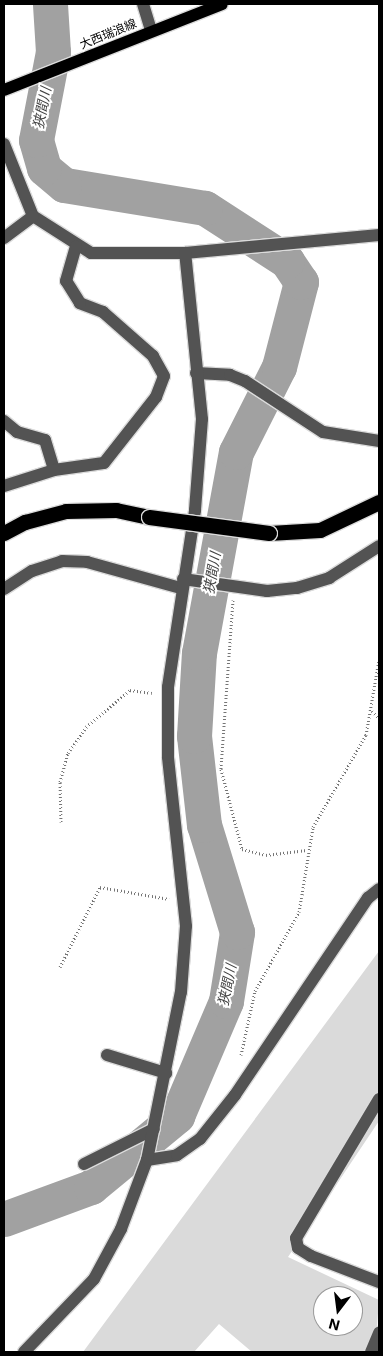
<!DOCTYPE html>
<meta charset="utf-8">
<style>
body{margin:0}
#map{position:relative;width:383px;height:1356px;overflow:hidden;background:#fff;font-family:Inter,"Noto Sans JP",sans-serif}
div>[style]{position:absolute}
.green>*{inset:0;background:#dadada}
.river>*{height:35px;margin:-17.5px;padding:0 17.5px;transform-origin:17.5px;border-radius:17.5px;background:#a1a1a1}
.path>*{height:3px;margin-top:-1.5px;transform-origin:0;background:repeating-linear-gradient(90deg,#757575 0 1px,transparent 0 3.5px)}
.roads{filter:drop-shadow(1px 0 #dbdbdb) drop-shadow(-1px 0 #dbdbdb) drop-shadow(0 1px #dbdbdb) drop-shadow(0 -1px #dbdbdb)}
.minor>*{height:12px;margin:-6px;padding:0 6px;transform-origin:6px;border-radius:6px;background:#535353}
.major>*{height:12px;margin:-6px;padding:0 6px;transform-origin:6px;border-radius:6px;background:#000}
.highway>*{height:15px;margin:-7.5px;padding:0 7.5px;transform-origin:7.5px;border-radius:7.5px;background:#000}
.bridges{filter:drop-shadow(1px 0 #dbdbdb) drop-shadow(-1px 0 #dbdbdb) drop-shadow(0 1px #dbdbdb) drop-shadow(0 -1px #dbdbdb)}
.highway-bridge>*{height:15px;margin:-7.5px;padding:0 7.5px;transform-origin:7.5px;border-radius:7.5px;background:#000}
span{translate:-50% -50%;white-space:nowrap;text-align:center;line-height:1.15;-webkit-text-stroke:4px #fff;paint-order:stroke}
.street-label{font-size:12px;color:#000}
.water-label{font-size:14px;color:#424242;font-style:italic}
.frame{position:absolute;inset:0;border:5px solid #000;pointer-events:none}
.north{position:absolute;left:313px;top:1286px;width:50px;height:50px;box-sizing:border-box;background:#fff;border:1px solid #999;border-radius:50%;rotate:195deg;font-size:14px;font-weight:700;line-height:20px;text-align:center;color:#000}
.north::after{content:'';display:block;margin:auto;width:18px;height:22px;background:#000;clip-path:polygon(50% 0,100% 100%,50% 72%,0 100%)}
</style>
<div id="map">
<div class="green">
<i style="clip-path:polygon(evenodd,379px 951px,379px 1121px,288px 1257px,379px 1300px,375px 1352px,252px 1352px,219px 1324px,194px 1352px,83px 1352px,379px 951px,323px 1296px,353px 1296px,353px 1326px,323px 1326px,323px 1296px)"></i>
</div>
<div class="river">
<i style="left:4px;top:1219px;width:93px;rotate:-20.2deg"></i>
<i style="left:91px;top:1187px;width:112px;rotate:-39.5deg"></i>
<i style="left:177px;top:1116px;width:125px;rotate:-66.9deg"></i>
<i style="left:226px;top:1001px;width:70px;rotate:-80.9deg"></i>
<i style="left:237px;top:932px;width:112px;rotate:-107.1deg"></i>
<i style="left:204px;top:825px;width:90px;rotate:-96.4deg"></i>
<i style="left:194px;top:736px;width:83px;rotate:-86.6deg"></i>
<i style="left:199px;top:653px;width:204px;rotate:-79.6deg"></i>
<i style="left:236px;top:452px;width:95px;rotate:-63.2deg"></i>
<i style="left:279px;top:367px;width:88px;rotate:-75.5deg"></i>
<i style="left:301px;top:282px;width:25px;rotate:-124deg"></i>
<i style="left:287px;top:261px;width:98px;rotate:-147.1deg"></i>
<i style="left:205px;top:208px;width:143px;rotate:-170.7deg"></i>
<i style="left:64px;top:185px;width:26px;rotate:-140deg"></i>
<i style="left:44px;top:168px;width:29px;rotate:-106deg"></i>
<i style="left:36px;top:140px;width:90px;rotate:-79.1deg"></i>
<i style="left:53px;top:52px;width:48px;rotate:-93.6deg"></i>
</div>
<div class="path">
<i style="left:233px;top:600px;width:169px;rotate:94.1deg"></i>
<i style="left:221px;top:769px;width:83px;rotate:75.3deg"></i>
<i style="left:242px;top:849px;width:25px;rotate:14deg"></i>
<i style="left:266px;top:855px;width:41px;rotate:-7deg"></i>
<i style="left:372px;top:711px;width:10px;rotate:45deg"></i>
<i style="left:61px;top:822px;width:40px;rotate:-91.4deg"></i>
<i style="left:60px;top:782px;width:30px;rotate:-75deg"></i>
<i style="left:68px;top:753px;width:32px;rotate:-55deg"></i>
<i style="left:86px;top:727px;width:57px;rotate:-40.1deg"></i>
<i style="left:130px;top:690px;width:22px;rotate:8deg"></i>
<i style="left:60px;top:967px;width:89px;rotate:-63.4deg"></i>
<i style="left:100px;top:887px;width:70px;rotate:9.9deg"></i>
<i style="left:241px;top:1055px;width:66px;rotate:-77.7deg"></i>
<i style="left:255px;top:991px;width:90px;rotate:-60.9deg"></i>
<i style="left:299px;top:912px;width:86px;rotate:-80.6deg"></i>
<i style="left:313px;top:827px;width:106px;rotate:-60.1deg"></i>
<i style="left:366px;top:735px;width:76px;rotate:-80.2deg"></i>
</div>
<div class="roads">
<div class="minor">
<i style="left:143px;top:4px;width:28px;rotate:73deg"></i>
<i style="left:4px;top:144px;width:78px;rotate:68.1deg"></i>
<i style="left:33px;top:216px;width:69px;rotate:32.5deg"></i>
<i style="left:91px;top:253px;width:94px"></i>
<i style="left:185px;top:253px;width:195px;rotate:-5.3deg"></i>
<i style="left:4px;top:238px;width:36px;rotate:-37deg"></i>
<i style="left:196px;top:373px;width:34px;rotate:3deg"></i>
<i style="left:230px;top:375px;width:16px;rotate:22deg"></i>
<i style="left:245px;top:381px;width:93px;rotate:33.2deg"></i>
<i style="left:323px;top:432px;width:57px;rotate:9.1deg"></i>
<i style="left:4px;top:421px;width:17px;rotate:40deg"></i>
<i style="left:17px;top:432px;width:29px;rotate:16deg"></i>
<i style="left:45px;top:440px;width:31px;rotate:73deg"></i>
<i style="left:54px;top:470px;width:50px;rotate:-8deg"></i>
<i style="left:104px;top:463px;width:84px;rotate:-51.8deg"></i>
<i style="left:156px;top:397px;width:22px;rotate:-69deg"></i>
<i style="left:164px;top:376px;width:23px;rotate:-119deg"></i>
<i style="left:153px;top:356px;width:67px;rotate:-138.7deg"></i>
<i style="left:103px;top:312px;width:25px;rotate:-159deg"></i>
<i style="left:80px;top:303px;width:26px;rotate:-122deg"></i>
<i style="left:66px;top:281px;width:36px;rotate:-74deg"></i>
<i style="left:4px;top:486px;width:52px;rotate:-17.7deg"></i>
<i style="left:183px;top:579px;width:85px;rotate:8.1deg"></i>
<i style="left:267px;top:591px;width:30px;rotate:-6deg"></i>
<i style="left:297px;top:588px;width:34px;rotate:-17deg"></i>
<i style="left:329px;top:578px;width:59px;rotate:-32.6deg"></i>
<i style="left:4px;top:589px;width:33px;rotate:-33deg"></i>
<i style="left:32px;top:571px;width:32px;rotate:-18deg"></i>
<i style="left:62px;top:561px;width:25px;rotate:2deg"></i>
<i style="left:87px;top:562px;width:98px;rotate:15.5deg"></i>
<i style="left:107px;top:1055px;width:62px;rotate:17deg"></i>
<i style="left:379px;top:1099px;width:162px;rotate:120.8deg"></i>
<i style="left:296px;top:1238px;width:10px;rotate:79deg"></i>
<i style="left:298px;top:1248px;width:15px;rotate:32deg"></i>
<i style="left:311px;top:1256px;width:73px;rotate:20.9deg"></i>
<i style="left:147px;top:1160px;width:30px;rotate:-9deg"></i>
<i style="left:177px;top:1155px;width:28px;rotate:-35deg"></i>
<i style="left:200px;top:1139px;width:56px;rotate:-51.5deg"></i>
<i style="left:235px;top:1095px;width:238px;rotate:-56deg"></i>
<i style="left:368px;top:898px;width:14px;rotate:-39deg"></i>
<i style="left:84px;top:1164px;width:78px;rotate:-26.6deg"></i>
<i style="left:24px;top:1352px;width:101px;rotate:-46.2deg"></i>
<i style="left:94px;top:1279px;width:57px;rotate:-61.6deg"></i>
<i style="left:121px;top:1229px;width:74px;rotate:-69.4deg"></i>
<i style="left:147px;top:1160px;width:171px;rotate:-78.6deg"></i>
<i style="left:181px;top:992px;width:66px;rotate:-85.7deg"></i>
<i style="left:186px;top:926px;width:170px;rotate:-96.1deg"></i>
<i style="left:168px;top:757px;width:70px;rotate:-90deg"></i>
<i style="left:168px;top:687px;width:179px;rotate:-81.3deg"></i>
<i style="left:195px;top:510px;width:91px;rotate:-85.6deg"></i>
<i style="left:202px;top:419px;width:167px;rotate:-95.8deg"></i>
<i style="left:371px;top:1352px;width:21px;rotate:-67deg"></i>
</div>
<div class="major">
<i style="left:4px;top:90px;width:234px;rotate:-21.5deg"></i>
</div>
<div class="highway">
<i style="left:4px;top:533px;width:24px;rotate:-28deg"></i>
<i style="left:25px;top:522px;width:42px;rotate:-15deg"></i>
<i style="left:66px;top:511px;width:50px;rotate:-1.1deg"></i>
<i style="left:116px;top:510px;width:34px;rotate:12deg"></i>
<i style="left:269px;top:533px;width:51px;rotate:-3.4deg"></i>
<i style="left:320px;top:530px;width:65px;rotate:-25.4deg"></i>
</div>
</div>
<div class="bridges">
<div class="highway-bridge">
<i style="left:149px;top:517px;width:121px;rotate:7.6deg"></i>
</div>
</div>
<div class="street-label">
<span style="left:108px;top:34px;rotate:-22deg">大西瑞浪線</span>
</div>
<div class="water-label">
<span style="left:42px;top:108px;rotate:-79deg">狭間川</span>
<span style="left:212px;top:573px;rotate:-80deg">狭間川</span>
<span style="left:227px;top:985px;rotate:-78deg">狭間川</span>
</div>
<div class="frame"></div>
<div class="north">N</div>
</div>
